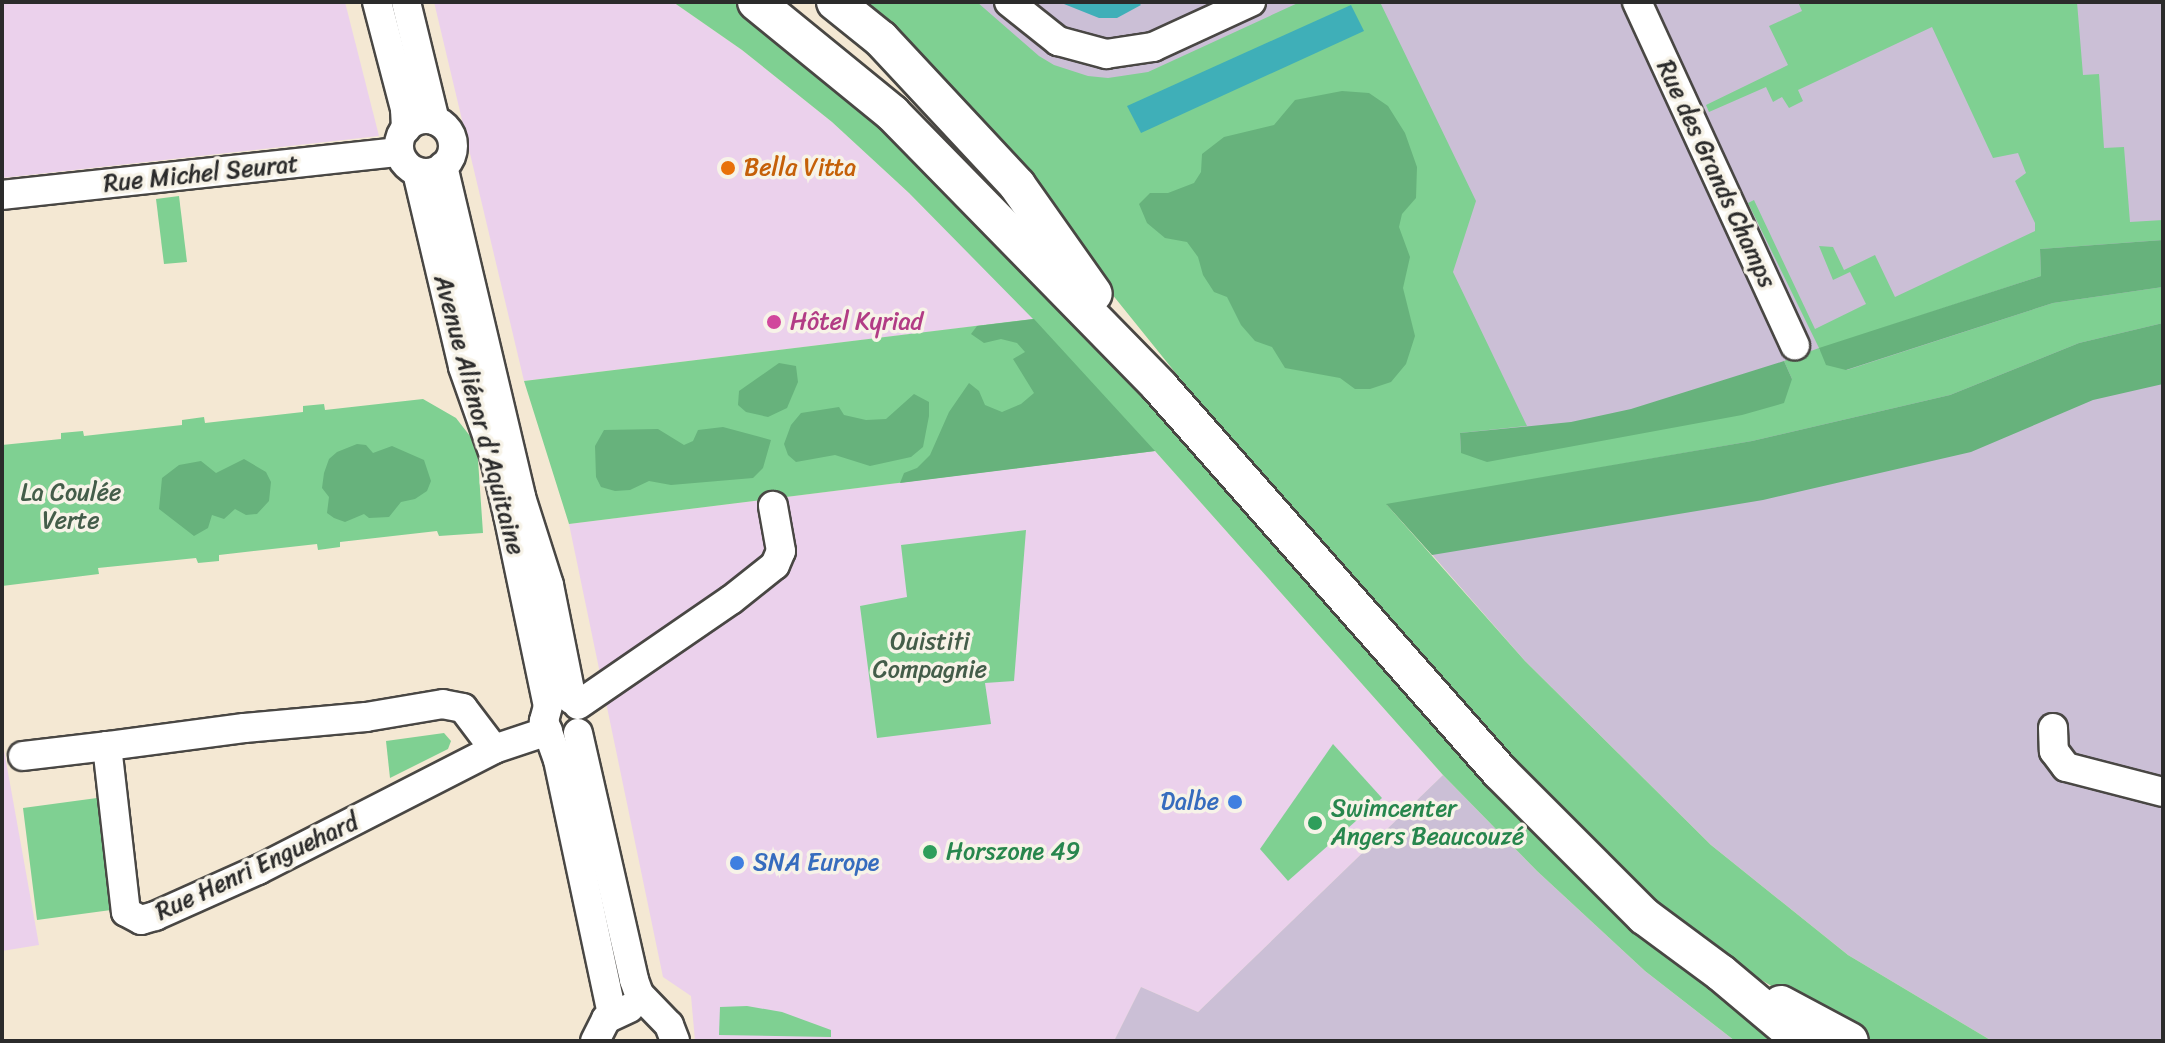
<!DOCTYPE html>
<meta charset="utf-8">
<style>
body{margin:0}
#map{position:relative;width:2165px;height:1043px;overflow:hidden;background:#f4e8d3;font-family:Sriracha,sans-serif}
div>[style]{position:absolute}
.built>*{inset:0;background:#ebd1ec}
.industrial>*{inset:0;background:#cbbfd6}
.green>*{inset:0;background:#7fd092}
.forest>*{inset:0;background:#67b27c}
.water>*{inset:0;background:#3fafb8}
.roads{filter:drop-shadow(2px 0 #494744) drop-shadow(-2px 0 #494744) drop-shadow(0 2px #494744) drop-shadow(0 -2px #494744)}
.minor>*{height:28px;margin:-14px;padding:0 14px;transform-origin:14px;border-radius:14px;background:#fff}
.minor>.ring{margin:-14px;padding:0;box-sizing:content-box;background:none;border:28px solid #fff;border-radius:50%}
.major>*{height:36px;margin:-18px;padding:0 18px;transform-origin:18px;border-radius:18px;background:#fff}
.dots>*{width:22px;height:22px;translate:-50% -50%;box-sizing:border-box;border:4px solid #f7f3e8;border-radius:50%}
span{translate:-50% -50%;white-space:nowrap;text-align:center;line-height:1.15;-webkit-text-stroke:7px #f7f3e8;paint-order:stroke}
.food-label{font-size:24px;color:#c56008}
.left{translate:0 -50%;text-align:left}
.street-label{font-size:24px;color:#2b2b2b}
.hotel-label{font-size:24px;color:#b23c85}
.park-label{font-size:24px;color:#445d4a}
.shop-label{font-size:24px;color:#366cbe}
.right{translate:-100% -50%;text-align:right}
.leisure-label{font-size:24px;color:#27864d}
.frame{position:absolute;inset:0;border:4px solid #2b2b2b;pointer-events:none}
</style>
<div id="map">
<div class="built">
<i style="clip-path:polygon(2px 2px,345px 2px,379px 136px,2px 178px)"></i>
<i style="clip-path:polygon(434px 2px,673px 2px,742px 50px,832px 122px,909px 193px,1034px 319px,524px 381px)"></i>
<i style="clip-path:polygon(1155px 451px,1443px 775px,1198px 1012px,1141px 987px,1114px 1041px,695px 1041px,691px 996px,663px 977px,569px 524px)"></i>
<i style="clip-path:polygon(2px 739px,39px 945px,2px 951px)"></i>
</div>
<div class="industrial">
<i style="clip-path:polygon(949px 2px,2163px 2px,2163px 1041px,1992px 1041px,1848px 955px,1711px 845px,1525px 661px)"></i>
<i style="clip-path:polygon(1443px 775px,1537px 871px,1645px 971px,1735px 1041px,1114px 1041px,1141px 987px,1198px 1012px)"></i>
</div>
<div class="green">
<i style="clip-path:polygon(673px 2px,748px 2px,906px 139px,1660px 949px,1777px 1041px,1735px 1041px,1645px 971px,1537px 871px,1443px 775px,1155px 451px,569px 524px,524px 381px,1033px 319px,909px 193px,832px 122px,742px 50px)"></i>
<i style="clip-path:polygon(846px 2px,977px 2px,1039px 56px,1054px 65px,1088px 76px,1108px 78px,1148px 72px,1300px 2px,1380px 2px,1476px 201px,1453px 272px,1527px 426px,1460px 433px,1461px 453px,1792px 379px,1784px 361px,1819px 348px,1748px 203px,1754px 200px,1815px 329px,1866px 304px,1850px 272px,1833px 280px,1819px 246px,1833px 247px,1844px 270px,1875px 255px,1895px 297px,2035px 231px,2035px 223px,2015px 181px,2026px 173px,2018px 153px,1993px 158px,1932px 27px,1798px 90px,1803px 101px,1789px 108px,1782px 97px,1773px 102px,1766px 87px,1709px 112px,1706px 105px,1788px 65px,1769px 26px,1802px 11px,1798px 2px,2077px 2px,2083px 75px,2099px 74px,2104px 148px,2124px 147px,2130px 222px,2163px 220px,2163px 240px,2040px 249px,2041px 276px,1819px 349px,1847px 370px,2053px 303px,2163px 287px,2163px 323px,2079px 343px,1950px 395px,1752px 441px,1387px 505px,1525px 661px,1711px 845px,1848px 955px,1992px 1041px,1862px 1041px,1725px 958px,1691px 934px,1624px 875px,1521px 770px,1266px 485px,1003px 159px)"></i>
<i style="clip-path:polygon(179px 196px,187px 262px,164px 264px,156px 199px)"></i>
<i style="clip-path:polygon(423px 399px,456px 418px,477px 445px,483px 533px,439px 536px,437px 531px,340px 542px,340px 547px,318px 550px,317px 544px,219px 555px,219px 561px,198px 563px,196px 558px,98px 568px,99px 574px,2px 586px,2px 445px,61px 439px,61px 433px,83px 431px,84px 436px,182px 425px,182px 420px,204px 417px,205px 423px,303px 412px,303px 406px,324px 404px,325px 410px)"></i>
<i style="clip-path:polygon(1026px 530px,1014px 681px,985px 683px,991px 724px,877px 738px,860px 606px,907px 597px,901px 545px)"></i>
<i style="clip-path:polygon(444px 733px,451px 741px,448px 749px,390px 778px,386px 741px)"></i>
<i style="clip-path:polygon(1333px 744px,1382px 798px,1288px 881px,1260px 849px)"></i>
<i style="clip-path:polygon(97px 798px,111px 910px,37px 920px,23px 808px)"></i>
<i style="clip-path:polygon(747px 1006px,782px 1012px,831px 1030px,831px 1037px,719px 1035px,720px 1007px)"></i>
</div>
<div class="forest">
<i style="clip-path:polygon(1342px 91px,1369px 93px,1388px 106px,1405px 133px,1417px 167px,1416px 198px,1402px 214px,1399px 227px,1410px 257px,1403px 288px,1415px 336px,1406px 364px,1391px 382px,1370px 389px,1355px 389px,1340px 378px,1285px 368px,1272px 347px,1255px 341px,1241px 325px,1227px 297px,1214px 292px,1203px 275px,1198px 257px,1187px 242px,1165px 238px,1147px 223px,1139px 204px,1150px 193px,1168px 193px,1194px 183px,1201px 172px,1202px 154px,1224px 137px,1274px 125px,1295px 100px)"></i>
<i style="clip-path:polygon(2163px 240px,2163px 287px,2053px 303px,1846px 370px,1826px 365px,1819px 348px,2041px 276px,2040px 249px)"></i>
<i style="clip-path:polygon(1034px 319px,1155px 451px,900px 483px,904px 473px,917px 468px,930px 455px,949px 412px,969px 383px,979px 391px,985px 405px,1002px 412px,1021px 404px,1034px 393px,1013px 359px,1025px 352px,1017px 343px,1001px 339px,984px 343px,971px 334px,977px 326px)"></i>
<i style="clip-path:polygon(2163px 323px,2163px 384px,2093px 400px,1971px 452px,1763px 500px,1432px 555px,1386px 504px,1752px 441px,1950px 395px,2079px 343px)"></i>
<i style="clip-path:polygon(1784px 361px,1792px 379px,1784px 403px,1742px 415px,1487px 462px,1461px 453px,1460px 433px,1571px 422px,1631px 409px)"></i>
<i style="clip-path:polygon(779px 363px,796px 366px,798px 382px,787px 408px,768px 417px,746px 412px,738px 405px,739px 391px)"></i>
<i style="clip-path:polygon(914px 394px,929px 402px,929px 416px,923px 447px,911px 457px,870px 466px,835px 455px,796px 462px,788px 455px,784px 444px,791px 425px,801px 413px,839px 407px,844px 415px,866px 420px,886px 419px)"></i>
<i style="clip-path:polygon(723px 427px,771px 440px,763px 468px,753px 478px,671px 485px,649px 481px,630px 490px,615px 491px,601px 487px,596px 477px,595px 446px,604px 430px,658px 429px,684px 445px,693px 441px,698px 430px)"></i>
<i style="clip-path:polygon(357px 444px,366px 445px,373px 453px,392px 446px,424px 460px,431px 481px,427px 491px,415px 499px,401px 502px,389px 517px,369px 518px,364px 514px,345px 522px,334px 518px,327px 513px,329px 497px,322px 488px,324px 473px,329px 459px,337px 452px)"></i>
<i style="clip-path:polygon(244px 459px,266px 472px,271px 482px,269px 501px,257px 514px,246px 515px,235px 509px,224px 519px,212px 515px,208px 528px,194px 536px,159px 509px,162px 478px,179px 465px,201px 461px,216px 473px)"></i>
</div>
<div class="water">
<i style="clip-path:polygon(1059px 2px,1138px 2px,1141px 5px,1117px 18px,1099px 18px)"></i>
<i style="clip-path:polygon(1351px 5px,1364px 31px,1141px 133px,1127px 106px)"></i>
</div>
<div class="roads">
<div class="minor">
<i style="left:377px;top:2px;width:111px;rotate:75.3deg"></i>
<i style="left:405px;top:109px;width:20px;rotate:87deg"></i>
<i style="left:406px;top:2px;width:122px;rotate:76.3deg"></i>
<i style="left:1009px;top:2px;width:63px;rotate:38.5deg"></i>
<i style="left:1058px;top:41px;width:50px;rotate:15.2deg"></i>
<i style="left:1106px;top:54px;width:48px;rotate:-8.5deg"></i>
<i style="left:1153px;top:47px;width:108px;rotate:-24.7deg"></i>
<i style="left:1637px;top:2px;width:378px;rotate:65.3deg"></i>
<i class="ring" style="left:399px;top:119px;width:26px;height:26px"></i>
<i style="left:443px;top:166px;width:340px;rotate:76.7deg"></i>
<i style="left:521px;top:497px;width:92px;rotate:72.3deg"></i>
<i style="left:549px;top:585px;width:117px;rotate:78.7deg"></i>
<i style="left:417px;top:172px;width:200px;rotate:76.7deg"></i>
<i style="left:463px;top:367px;width:93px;rotate:70.6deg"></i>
<i style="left:494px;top:455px;width:62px;rotate:76.9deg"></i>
<i style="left:508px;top:515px;width:195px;rotate:78.2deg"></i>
<i style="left:548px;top:706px;width:16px;rotate:105deg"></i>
<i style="left:544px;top:721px;width:41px;rotate:70.3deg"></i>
<i style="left:558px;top:760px;width:260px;rotate:78deg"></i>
<i style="left:2px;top:195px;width:399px;rotate:-6.2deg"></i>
<i style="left:578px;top:705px;width:186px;rotate:-34.5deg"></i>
<i style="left:731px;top:600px;width:56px;rotate:-38.5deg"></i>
<i style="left:775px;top:565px;width:15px;rotate:-67deg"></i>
<i style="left:781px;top:551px;width:46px;rotate:-100.1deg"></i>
<i style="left:2053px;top:728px;width:23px;rotate:88deg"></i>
<i style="left:2054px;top:751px;width:20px;rotate:53deg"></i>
<i style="left:2066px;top:767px;width:100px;rotate:14.5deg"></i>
<i style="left:578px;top:733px;width:253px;rotate:77.2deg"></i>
<i style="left:634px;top:980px;width:15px;rotate:70deg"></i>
<i style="left:639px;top:994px;width:43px;rotate:45.9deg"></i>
<i style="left:669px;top:1025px;width:17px;rotate:69deg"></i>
<i style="left:494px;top:749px;width:51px;rotate:-127.1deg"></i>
<i style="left:463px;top:708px;width:20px;rotate:-169deg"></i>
<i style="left:443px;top:704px;width:78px;rotate:170.4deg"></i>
<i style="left:366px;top:717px;width:122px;rotate:174.8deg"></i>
<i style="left:244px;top:728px;width:138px;rotate:172.5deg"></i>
<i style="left:107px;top:746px;width:167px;rotate:83.5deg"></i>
<i style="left:126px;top:912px;width:17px;rotate:28deg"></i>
<i style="left:141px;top:920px;width:15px;rotate:-16deg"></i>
<i style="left:155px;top:916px;width:113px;rotate:-24.1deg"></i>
<i style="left:258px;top:870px;width:265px;rotate:-27.1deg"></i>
<i style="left:494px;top:749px;width:57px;rotate:-18.4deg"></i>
<i style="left:23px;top:756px;width:85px;rotate:-6.8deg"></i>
<i style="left:595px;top:1041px;width:25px;rotate:-63deg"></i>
<i style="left:606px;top:1019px;width:26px;rotate:-25deg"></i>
</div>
<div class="major">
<i style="left:756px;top:2px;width:176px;rotate:39.2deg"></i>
<i style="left:892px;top:113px;width:383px;rotate:45.6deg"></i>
<i style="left:1160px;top:387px;width:514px;rotate:48.55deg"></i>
<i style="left:1500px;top:772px;width:204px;rotate:45deg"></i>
<i style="left:1644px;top:916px;width:96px;rotate:36.5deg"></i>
<i style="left:1721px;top:973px;width:106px;rotate:40deg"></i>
<i style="left:835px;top:2px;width:59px;rotate:38.8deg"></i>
<i style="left:881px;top:39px;width:200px;rotate:47deg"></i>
<i style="left:1017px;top:185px;width:133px;rotate:54.8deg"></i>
<i style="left:1781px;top:1004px;width:78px;rotate:28.2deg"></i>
</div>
</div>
<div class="dots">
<i style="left:728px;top:168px;background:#e8710a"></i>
<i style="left:774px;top:322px;background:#d1479c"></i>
<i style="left:1235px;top:802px;background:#3f7fe0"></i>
<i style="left:1315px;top:823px;background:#2e9e5b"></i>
<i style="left:930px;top:852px;background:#2e9e5b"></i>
<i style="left:737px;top:863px;background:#3f7fe0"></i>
</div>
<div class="food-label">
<span class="left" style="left:744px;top:168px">Bella Vitta</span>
</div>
<div class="street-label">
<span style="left:201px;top:174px;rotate:-6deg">Rue Michel Seurat</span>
<span style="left:1716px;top:174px;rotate:65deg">Rue des Grands Champs</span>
<span style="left:479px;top:415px;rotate:75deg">Avenue Aliénor d'Aquitaine</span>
<span style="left:257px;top:867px;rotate:-25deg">Rue Henri Enguehard</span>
</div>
<div class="hotel-label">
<span class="left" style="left:790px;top:322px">Hôtel Kyriad</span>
</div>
<div class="park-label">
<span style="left:71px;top:507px">La Coulée<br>Verte</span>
<span style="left:930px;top:656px">Ouistiti<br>Compagnie</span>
</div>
<div class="shop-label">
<span class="right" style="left:1219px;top:802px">Dalbe</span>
<span class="left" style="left:753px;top:863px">SNA Europe</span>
</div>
<div class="leisure-label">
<span class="left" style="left:1331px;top:823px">Swimcenter<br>Angers Beaucouzé</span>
<span class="left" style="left:946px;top:852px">Horszone 49</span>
</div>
<div class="frame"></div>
</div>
